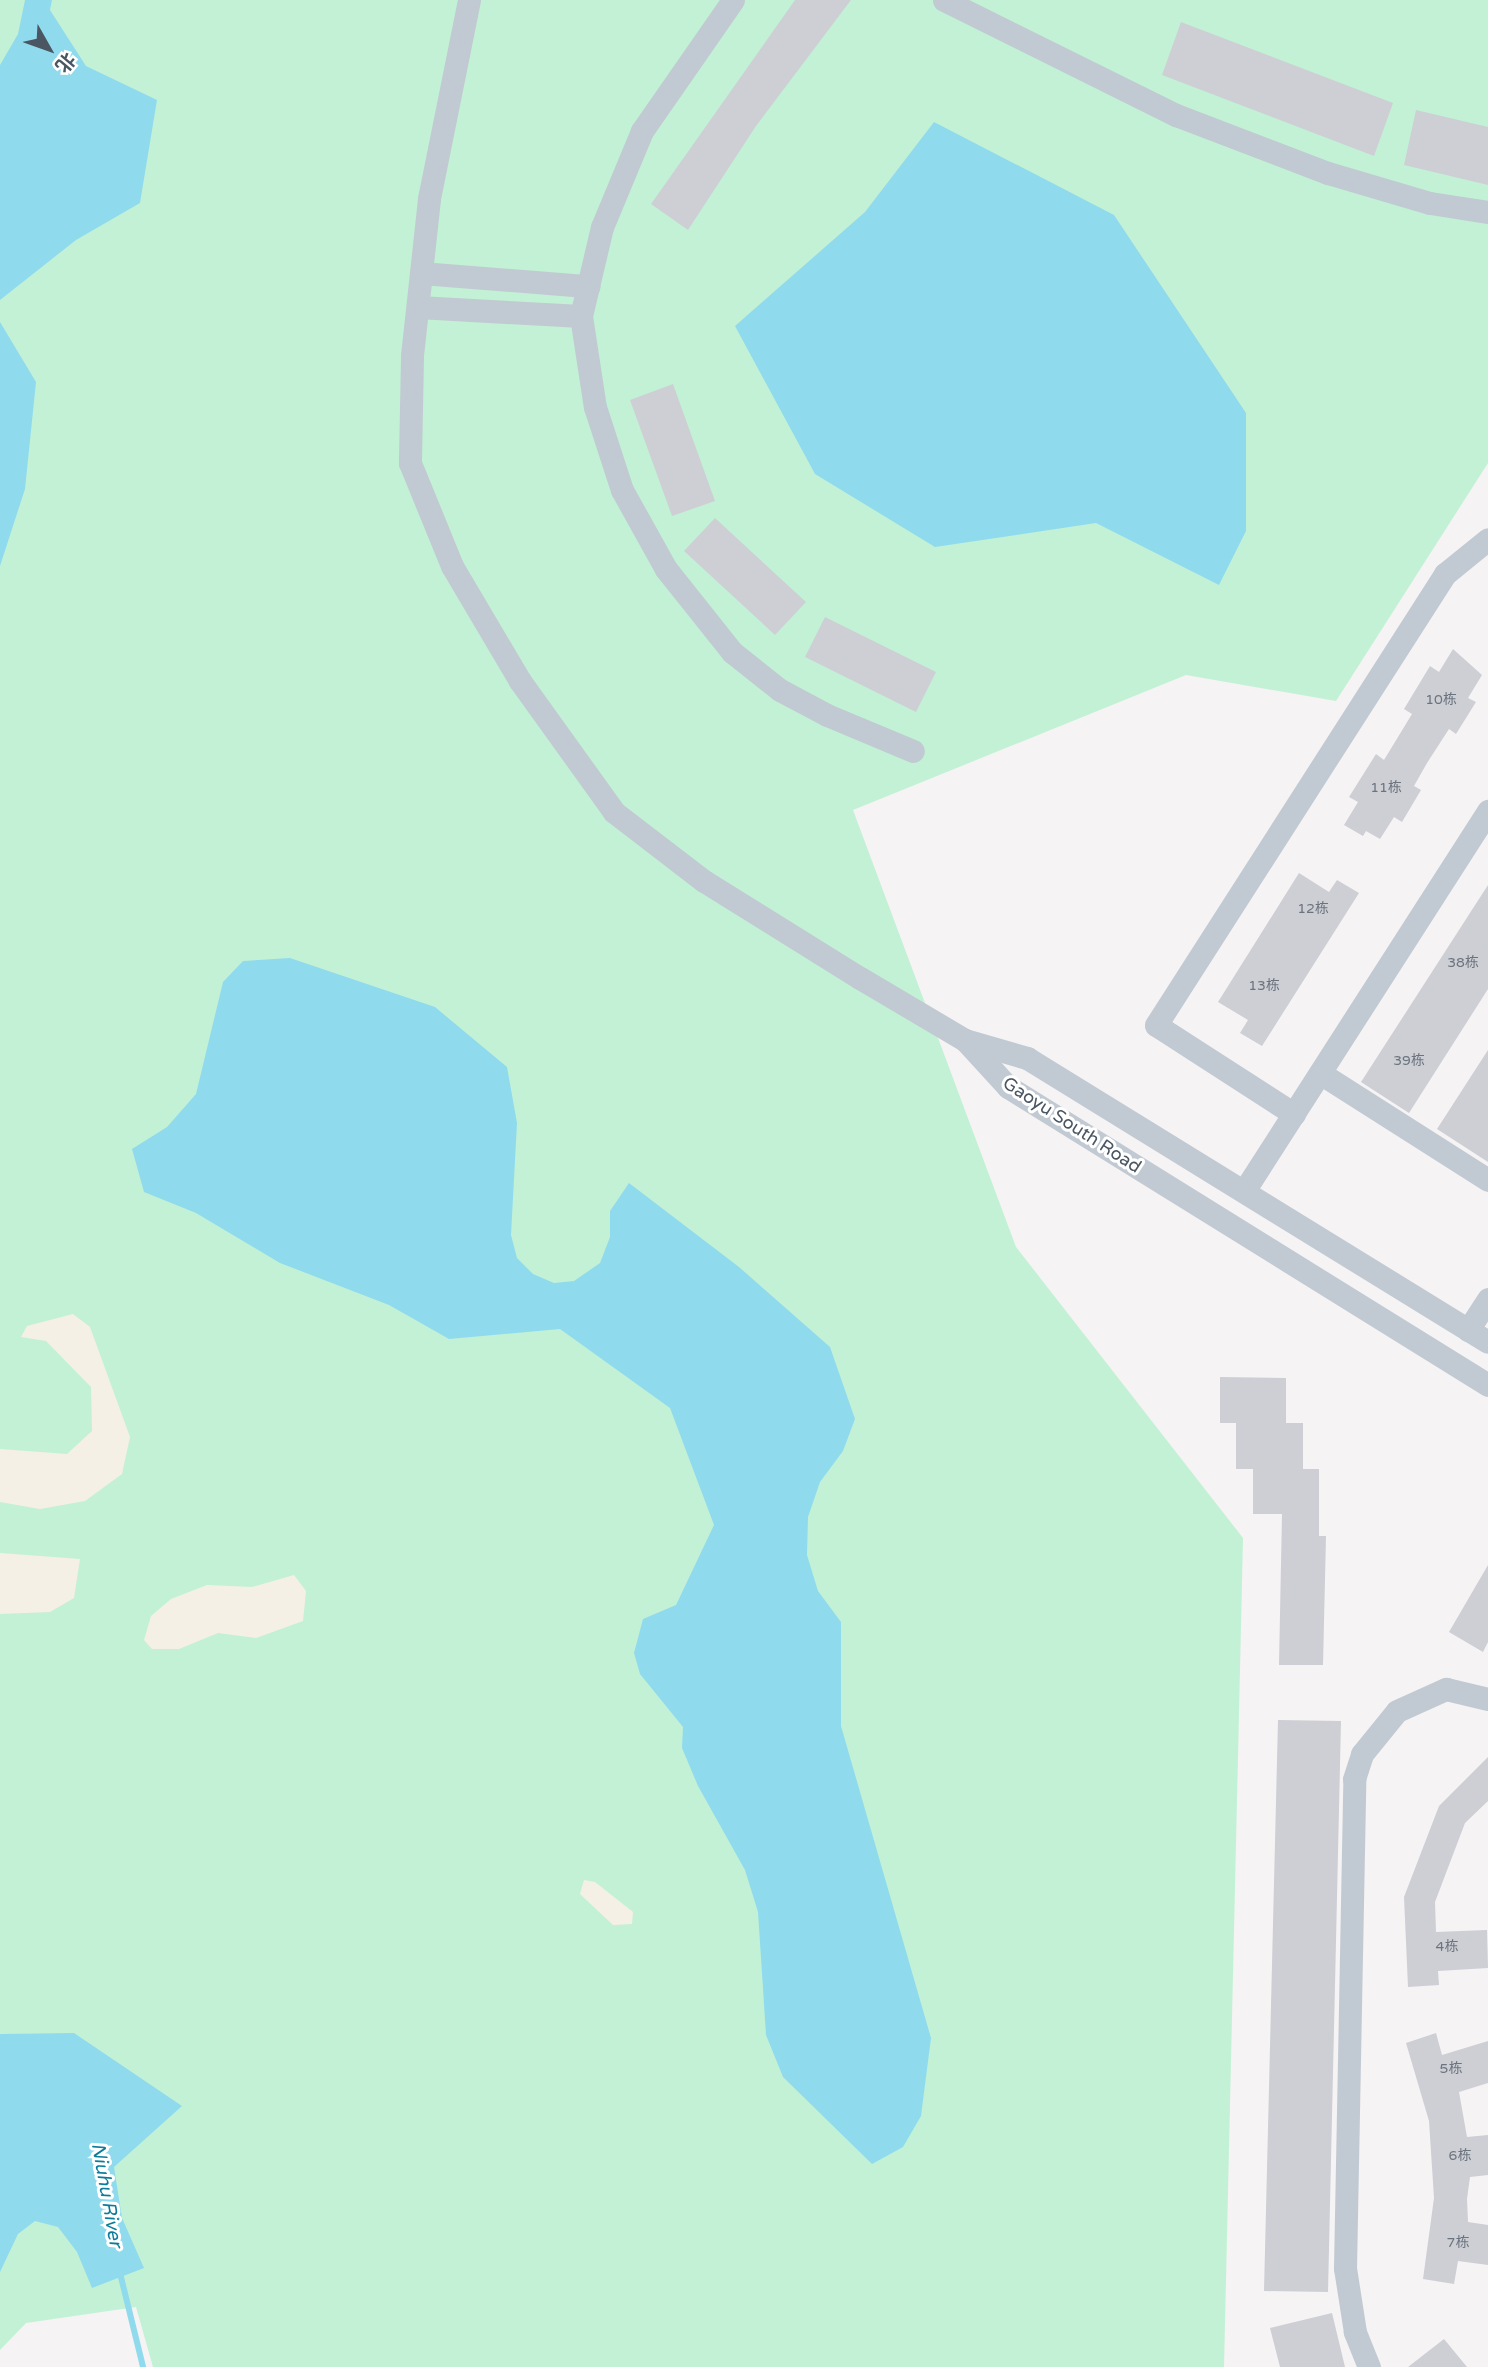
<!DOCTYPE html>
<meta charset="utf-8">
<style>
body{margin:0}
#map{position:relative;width:1488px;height:2367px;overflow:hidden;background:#f5f3f3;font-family:"Varela Round","Noto Sans SC",sans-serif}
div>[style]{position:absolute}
.green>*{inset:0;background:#c3f1d5}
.sand>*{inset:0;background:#f5f0e5}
.water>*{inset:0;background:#90daee}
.stream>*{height:6px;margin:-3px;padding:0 3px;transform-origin:3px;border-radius:3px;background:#90daee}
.building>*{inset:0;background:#cdcfd5}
.minor>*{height:23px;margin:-11.5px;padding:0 11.5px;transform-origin:11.5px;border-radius:11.5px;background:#c1cad2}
span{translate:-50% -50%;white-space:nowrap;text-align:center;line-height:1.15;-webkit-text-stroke:6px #fff;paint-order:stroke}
.number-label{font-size:14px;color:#6b747e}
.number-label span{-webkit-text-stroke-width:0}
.street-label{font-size:18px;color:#4a5661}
.water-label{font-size:19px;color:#0c7c9b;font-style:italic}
.north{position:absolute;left:14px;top:14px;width:70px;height:70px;-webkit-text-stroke:5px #fff;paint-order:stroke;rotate:130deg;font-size:19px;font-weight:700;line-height:28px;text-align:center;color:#4a5661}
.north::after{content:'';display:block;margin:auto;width:24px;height:32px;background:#4a5661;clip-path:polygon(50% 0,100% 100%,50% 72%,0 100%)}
</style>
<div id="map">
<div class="green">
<i style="clip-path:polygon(0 0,1488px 0,1488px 463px,1336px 701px,1186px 675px,853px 810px,1016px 1247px,1243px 1538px,1224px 2367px,153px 2367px,136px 2307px,26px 2323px,0 2350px)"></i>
</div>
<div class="sand">
<i style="clip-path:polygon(73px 1314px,90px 1327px,130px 1437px,122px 1474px,85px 1501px,40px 1509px,0 1502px,0 1449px,67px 1454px,92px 1431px,91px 1387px,46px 1341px,21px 1337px,27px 1326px)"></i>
<i style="clip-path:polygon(0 1553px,80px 1559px,74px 1598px,50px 1612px,0 1614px)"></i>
<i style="clip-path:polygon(294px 1575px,306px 1591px,303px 1621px,256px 1638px,218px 1633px,179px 1649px,152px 1649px,144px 1640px,151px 1616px,171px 1599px,207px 1585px,252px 1587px)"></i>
<i style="clip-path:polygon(584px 1880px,595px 1882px,633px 1912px,632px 1924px,613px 1925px,580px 1894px)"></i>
</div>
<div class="water">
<i style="clip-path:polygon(25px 0,52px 0,50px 10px,86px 66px,157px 100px,140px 203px,76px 240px,0 300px,0 65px,18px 34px)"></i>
<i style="clip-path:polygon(934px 122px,1114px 215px,1246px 413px,1246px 531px,1219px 585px,1096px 523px,935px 547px,815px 474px,735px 326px,865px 212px)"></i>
<i style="clip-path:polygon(0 322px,36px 382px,25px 489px,0 566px)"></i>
<i style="clip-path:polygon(290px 958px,435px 1007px,507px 1067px,517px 1123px,511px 1235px,517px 1258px,533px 1274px,554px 1283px,574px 1281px,600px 1263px,610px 1237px,610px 1211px,629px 1183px,739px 1267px,830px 1347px,855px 1419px,843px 1451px,820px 1482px,808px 1517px,807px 1555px,818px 1591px,841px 1622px,841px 1726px,931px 2038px,921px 2116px,903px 2147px,872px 2164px,783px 2077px,766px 2035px,758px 1912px,745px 1870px,698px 1786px,682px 1748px,683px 1727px,640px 1674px,634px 1653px,643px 1619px,676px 1605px,714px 1525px,670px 1408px,560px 1329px,449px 1339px,389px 1305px,280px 1263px,196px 1213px,144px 1192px,132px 1149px,167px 1127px,196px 1094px,223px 982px,243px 961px)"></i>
<i style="clip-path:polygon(74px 2033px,182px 2106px,114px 2167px,122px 2218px,144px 2268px,92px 2288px,77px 2252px,58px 2227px,35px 2221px,18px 2234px,0 2272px,0 2034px)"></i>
</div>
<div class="stream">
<i style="left:119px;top:2269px;width:101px;rotate:76.2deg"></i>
</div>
<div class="building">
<i style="clip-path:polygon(795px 0,851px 0,756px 126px,688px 230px,651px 204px)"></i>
<i style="clip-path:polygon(1181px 22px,1393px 103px,1374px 156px,1162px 75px)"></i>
<i style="clip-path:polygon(1416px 110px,1488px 127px,1488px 185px,1404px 165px)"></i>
<i style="clip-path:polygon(673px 384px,715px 501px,672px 516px,630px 400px)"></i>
<i style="clip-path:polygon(715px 518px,806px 602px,775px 635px,684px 551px)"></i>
<i style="clip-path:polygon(825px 617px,936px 672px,916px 712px,805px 657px)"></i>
<i style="clip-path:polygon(1453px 649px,1482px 675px,1468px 698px,1476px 702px,1456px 734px,1449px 729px,1427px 763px,1414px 786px,1421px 790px,1402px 822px,1394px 817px,1380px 839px,1366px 831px,1363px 836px,1344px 825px,1358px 802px,1349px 797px,1376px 754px,1384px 760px,1412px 714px,1404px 709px,1430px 666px,1439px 672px)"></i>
<i style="clip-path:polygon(1299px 873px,1329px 892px,1337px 880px,1359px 893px,1262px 1046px,1240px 1033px,1248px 1020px,1218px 1002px)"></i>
<i style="clip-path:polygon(1488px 885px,1488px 989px,1409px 1113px,1361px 1082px)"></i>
<i style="clip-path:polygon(1488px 1050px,1488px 1162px,1437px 1129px)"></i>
<i style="clip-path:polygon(1220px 1377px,1286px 1378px,1286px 1423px,1303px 1423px,1303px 1469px,1319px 1469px,1319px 1536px,1326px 1536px,1323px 1665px,1279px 1665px,1282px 1514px,1253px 1514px,1253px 1469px,1236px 1469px,1236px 1423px,1220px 1423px)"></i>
<i style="clip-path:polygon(1488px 1565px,1488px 1642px,1483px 1652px,1449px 1632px)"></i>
<i style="clip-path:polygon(1278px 1720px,1341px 1721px,1328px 2292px,1264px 2291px)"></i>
<i style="clip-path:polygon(1488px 1757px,1488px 1801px,1465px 1823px,1435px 1902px,1436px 1932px,1487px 1930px,1488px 1968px,1438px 1971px,1439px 1985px,1408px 1987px,1404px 1897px,1439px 1806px)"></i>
<i style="clip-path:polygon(1436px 2033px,1442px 2055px,1488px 2041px,1488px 2083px,1459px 2092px,1467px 2137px,1488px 2135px,1488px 2175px,1470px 2177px,1467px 2199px,1468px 2222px,1488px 2225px,1488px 2265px,1458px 2261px,1454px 2284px,1423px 2279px,1434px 2198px,1429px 2121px,1406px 2043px)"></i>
<i style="clip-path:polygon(1332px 2313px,1345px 2367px,1280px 2367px,1270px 2328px)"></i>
<i style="clip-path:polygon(1444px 2339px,1467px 2367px,1408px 2367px)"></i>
</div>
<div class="minor">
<i style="left:469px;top:0;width:203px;rotate:101.4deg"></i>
<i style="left:429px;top:199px;width:158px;rotate:96.2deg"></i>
<i style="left:412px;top:356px;width:107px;rotate:91.1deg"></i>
<i style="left:410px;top:463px;width:111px;rotate:67.8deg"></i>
<i style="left:452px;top:566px;width:134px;rotate:59.4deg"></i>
<i style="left:520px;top:681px;width:161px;rotate:54.3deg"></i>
<i style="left:614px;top:812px;width:113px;rotate:37.5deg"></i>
<i style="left:704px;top:881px;width:184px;rotate:31.9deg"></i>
<i style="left:860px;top:978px;width:122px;rotate:30.6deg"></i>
<i style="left:965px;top:1040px;width:65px;rotate:16.2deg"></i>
<i style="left:1027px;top:1058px;width:541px;rotate:31.64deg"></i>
<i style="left:733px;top:0;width:160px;rotate:124.8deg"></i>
<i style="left:642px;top:131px;width:104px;rotate:112.6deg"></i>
<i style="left:602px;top:227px;width:91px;rotate:103.3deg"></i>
<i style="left:581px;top:316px;width:92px;rotate:81.3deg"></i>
<i style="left:595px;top:407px;width:87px;rotate:72deg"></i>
<i style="left:622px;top:490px;width:90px;rotate:60.9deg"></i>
<i style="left:666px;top:569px;width:106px;rotate:51.5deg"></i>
<i style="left:732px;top:652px;width:61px;rotate:38.4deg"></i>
<i style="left:780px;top:690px;width:53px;rotate:28deg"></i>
<i style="left:827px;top:715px;width:93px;rotate:22.7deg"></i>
<i style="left:944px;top:0;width:259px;rotate:26.4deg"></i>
<i style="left:1176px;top:115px;width:163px;rotate:20.9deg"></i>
<i style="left:1328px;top:173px;width:106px;rotate:16.4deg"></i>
<i style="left:1430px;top:203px;width:59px;rotate:8.8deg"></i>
<i style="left:421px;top:273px;width:168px;rotate:4.5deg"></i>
<i style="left:418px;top:307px;width:163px;rotate:3.2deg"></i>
<i style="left:965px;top:1040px;width:64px;rotate:47.5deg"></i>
<i style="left:1008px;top:1087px;width:565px;rotate:31.83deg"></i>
<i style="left:1320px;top:1073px;width:199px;rotate:32.5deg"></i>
<i style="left:1294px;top:1114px;width:164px;rotate:-147.2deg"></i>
<i style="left:1156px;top:1025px;width:536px;rotate:-57.35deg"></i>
<i style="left:1445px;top:574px;width:55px;rotate:-39.1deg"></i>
<i style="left:1244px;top:1191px;width:452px;rotate:-57.3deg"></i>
<i style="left:1468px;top:1330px;width:37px;rotate:-57deg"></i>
<i style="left:1369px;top:2367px;width:38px;rotate:-112deg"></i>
<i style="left:1355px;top:2332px;width:65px;rotate:-98.9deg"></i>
<i style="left:1345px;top:2268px;width:489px;rotate:-88.9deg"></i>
<i style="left:1354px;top:1779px;width:26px;rotate:-72deg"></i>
<i style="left:1362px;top:1754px;width:55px;rotate:-50.9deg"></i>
<i style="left:1397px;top:1711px;width:54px;rotate:-24.2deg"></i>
<i style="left:1446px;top:1689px;width:43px;rotate:13.4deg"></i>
</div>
<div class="number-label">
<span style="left:1441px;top:700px">10栋</span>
<span style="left:1386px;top:788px">11栋</span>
<span style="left:1313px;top:909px">12栋</span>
<span style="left:1463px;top:963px">38栋</span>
<span style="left:1264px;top:986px">13栋</span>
<span style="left:1409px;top:1061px">39栋</span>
<span style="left:1447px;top:1947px">4栋</span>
<span style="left:1451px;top:2069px">5栋</span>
<span style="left:1460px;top:2156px">6栋</span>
<span style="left:1458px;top:2243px">7栋</span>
</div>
<div class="street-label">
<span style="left:1072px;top:1125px;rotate:33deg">Gaoyu South Road</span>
</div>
<div class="water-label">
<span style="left:106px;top:2195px;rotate:80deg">Niuhu River</span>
</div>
<div class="north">北</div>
</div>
